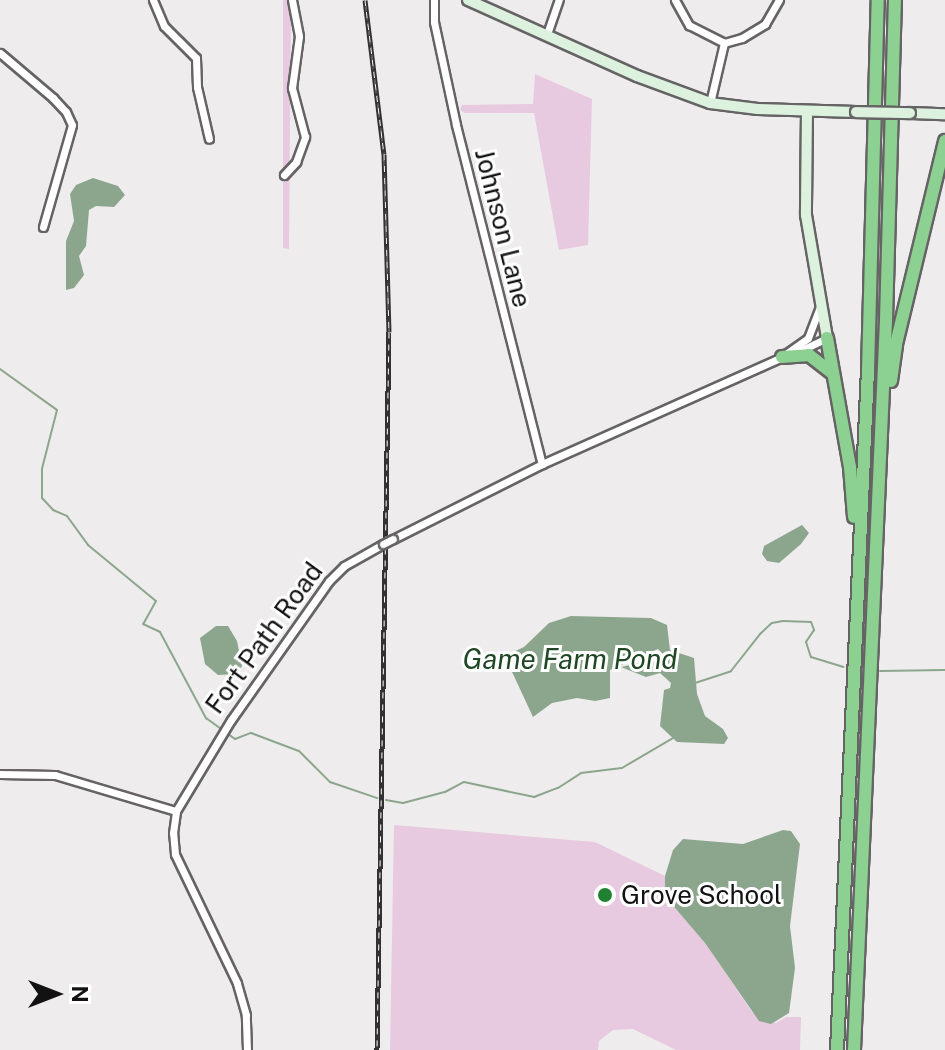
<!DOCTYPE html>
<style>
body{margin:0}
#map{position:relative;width:945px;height:1050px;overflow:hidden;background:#efecee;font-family:"Public Sans",sans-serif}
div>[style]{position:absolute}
.green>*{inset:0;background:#e7cadf}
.water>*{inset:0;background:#8ca68d}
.stream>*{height:2px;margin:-1px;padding:0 1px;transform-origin:1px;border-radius:1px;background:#8ca68d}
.roads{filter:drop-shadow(2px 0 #666365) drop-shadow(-2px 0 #666365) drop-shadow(0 2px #666365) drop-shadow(0 -2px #666365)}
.street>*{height:7px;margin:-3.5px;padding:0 3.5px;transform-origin:3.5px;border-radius:3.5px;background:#fff}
.secondary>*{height:10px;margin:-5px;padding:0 5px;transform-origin:5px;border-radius:5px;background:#dcf1de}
.highway>*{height:12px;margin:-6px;padding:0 6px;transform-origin:6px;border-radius:6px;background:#8cd191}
.rail>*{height:5px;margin-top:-2.5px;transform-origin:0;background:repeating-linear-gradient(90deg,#fff 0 6px,#333233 0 12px);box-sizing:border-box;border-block:2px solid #333233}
.bridges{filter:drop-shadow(2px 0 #666365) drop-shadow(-2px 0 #666365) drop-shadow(0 2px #666365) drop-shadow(0 -2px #666365)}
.street-bridge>*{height:7px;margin:-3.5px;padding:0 3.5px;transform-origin:3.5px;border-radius:3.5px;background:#fff}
.secondary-bridge>*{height:10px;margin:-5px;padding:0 5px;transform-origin:5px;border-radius:5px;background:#dcf1de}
.dots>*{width:22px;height:22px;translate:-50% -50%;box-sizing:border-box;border:4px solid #fff;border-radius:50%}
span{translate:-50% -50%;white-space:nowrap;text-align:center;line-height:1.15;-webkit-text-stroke:6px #fff;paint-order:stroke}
.street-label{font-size:26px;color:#131213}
.poi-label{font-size:26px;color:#131213}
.left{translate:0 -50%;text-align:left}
.water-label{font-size:28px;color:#1f4724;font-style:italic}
.north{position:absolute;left:16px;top:954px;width:80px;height:80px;-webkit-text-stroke:6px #fff;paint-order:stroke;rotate:90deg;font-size:22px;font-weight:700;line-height:32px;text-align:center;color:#131213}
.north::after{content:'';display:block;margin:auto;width:28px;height:36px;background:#131213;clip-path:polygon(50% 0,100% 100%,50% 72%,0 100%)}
</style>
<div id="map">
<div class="green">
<i style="clip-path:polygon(283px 0,291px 0,289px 249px,283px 248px)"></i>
<i style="clip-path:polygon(535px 74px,592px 99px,588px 245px,559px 250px,534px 113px,465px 113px,460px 110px,462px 105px,533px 104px)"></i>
<i style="clip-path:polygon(394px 825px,595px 842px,665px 876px,665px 890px,670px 902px,705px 943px,752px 1012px,776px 1023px,786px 1017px,801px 1017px,800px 1050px,676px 1050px,633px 1029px,613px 1030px,599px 1041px,598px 1050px,390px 1050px)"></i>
</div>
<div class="water">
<i style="clip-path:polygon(93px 178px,118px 186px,125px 195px,114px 207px,96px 206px,89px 210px,86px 246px,79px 256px,84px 275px,74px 288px,66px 290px,66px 241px,74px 221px,70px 194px,76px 185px)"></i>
<i style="clip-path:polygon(802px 525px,809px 533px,801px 544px,779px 563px,767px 561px,762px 554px,764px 546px)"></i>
<i style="clip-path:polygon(571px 616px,651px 618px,667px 625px,670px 650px,694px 658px,697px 694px,705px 716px,723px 729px,728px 738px,724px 744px,677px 742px,660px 726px,664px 690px,670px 688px,671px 683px,660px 673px,646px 677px,621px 667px,652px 660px,656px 665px,663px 662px,664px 655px,658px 649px,610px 670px,610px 698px,595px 701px,577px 698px,552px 703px,533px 717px,507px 661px,511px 653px,524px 647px,549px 623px)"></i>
<i style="clip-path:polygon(216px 626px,228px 626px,237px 641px,242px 666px,237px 674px,218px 675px,205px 664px,200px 638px)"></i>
<i style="clip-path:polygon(783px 830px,791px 831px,800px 844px,790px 926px,795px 968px,789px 1013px,771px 1024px,759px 1021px,705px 943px,670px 902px,665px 890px,665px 876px,673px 850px,683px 839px,743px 844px)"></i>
</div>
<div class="stream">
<i style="left:0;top:369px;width:70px;rotate:35.7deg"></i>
<i style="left:57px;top:410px;width:61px;rotate:104.3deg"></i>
<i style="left:42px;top:469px;width:29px;rotate:90deg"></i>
<i style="left:42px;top:498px;width:16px;rotate:47deg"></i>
<i style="left:53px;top:510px;width:15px;rotate:23deg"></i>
<i style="left:67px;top:516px;width:36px;rotate:54deg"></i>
<i style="left:88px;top:545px;width:88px;rotate:39.5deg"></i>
<i style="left:156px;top:601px;width:26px;rotate:119deg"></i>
<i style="left:143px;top:624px;width:19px;rotate:25deg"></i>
<i style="left:160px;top:632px;width:98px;rotate:61.9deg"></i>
<i style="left:206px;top:718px;width:36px;rotate:36deg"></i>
<i style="left:235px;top:739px;width:17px;rotate:-21deg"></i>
<i style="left:251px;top:733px;width:51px;rotate:20.6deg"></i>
<i style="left:299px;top:751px;width:44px;rotate:45deg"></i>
<i style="left:330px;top:782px;width:50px;rotate:18.8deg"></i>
<i style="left:880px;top:671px;width:65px;rotate:-0.9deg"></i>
<i style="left:695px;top:683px;width:38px;rotate:-18deg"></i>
<i style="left:731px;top:671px;width:47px;rotate:-51.9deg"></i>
<i style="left:760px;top:634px;width:16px;rotate:-43deg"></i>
<i style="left:772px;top:623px;width:11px;rotate:-10deg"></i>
<i style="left:783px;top:621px;width:28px;rotate:2deg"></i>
<i style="left:811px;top:622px;width:9px;rotate:69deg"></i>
<i style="left:814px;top:630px;width:14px;rotate:124deg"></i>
<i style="left:806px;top:642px;width:16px;rotate:72deg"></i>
<i style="left:811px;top:657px;width:34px;rotate:17deg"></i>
<i style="left:386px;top:800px;width:17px;rotate:10deg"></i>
<i style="left:403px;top:803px;width:43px;rotate:-14.7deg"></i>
<i style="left:445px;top:792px;width:21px;rotate:-28deg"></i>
<i style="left:464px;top:782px;width:72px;rotate:12.1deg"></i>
<i style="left:534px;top:797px;width:26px;rotate:-21deg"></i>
<i style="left:558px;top:788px;width:27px;rotate:-33deg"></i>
<i style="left:581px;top:773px;width:41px;rotate:-7deg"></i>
<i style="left:622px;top:768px;width:59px;rotate:-30.5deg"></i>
</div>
<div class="roads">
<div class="street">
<i style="left:153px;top:0;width:28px;rotate:67deg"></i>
<i style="left:164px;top:26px;width:45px;rotate:45deg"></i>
<i style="left:196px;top:58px;width:29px;rotate:88deg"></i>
<i style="left:197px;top:87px;width:53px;rotate:77deg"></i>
<i style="left:434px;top:0;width:22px;rotate:90deg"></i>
<i style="left:434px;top:22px;width:105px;rotate:77.9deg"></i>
<i style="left:456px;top:125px;width:350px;rotate:75.8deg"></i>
<i style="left:675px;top:0;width:29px;rotate:61deg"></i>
<i style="left:689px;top:25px;width:39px;rotate:27deg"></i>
<i style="left:547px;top:34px;width:36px;rotate:-71deg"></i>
<i style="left:0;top:53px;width:70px;rotate:40.3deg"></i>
<i style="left:53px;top:98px;width:19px;rotate:47deg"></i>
<i style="left:66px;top:112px;width:14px;rotate:65deg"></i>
<i style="left:72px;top:125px;width:106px;rotate:105.9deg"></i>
<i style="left:710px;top:103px;width:62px;rotate:-76.9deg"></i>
<i style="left:724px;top:43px;width:19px;rotate:-16deg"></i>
<i style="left:742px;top:38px;width:27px;rotate:-31deg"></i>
<i style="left:765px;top:24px;width:28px;rotate:-60deg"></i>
<i style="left:284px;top:175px;width:18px;rotate:-47deg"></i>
<i style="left:296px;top:162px;width:27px;rotate:-70deg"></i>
<i style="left:305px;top:137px;width:51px;rotate:-104.9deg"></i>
<i style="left:292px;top:88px;width:52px;rotate:-82.3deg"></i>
<i style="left:299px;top:36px;width:37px;rotate:-101deg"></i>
<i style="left:800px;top:351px;width:30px;rotate:-26deg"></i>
<i style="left:784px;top:355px;width:29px;rotate:-35deg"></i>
<i style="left:808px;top:338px;width:33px;rotate:-69deg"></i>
<i style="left:393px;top:539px;width:167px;rotate:-26.7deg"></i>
<i style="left:542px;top:464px;width:266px;rotate:-24deg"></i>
<i style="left:0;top:774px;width:55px;rotate:1deg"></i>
<i style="left:55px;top:775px;width:126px;rotate:16.6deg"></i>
<i style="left:247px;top:1050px;width:35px;rotate:-92deg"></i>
<i style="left:246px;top:1015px;width:33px;rotate:-106deg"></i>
<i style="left:237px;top:983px;width:143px;rotate:-115.7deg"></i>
<i style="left:175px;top:854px;width:21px;rotate:-95deg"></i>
<i style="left:173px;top:833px;width:22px;rotate:-82deg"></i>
<i style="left:176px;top:811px;width:106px;rotate:-58.9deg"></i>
<i style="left:231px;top:720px;width:170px;rotate:-54.8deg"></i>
<i style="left:329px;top:581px;width:21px;rotate:-45deg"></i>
<i style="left:344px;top:566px;width:45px;rotate:-29.4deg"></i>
</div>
<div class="secondary">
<i style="left:468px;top:0;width:185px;rotate:24.2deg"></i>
<i style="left:637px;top:76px;width:78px;rotate:20.3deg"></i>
<i style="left:710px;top:103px;width:48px;rotate:7.1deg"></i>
<i style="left:758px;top:109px;width:98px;rotate:1.8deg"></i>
<i style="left:807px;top:111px;width:104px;rotate:90.6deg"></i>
<i style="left:806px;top:215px;width:125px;rotate:80.3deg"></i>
<i style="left:910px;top:113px;width:35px;rotate:2deg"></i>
</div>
<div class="highway">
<i style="left:827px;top:338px;width:131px;rotate:79.9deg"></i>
<i style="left:850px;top:467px;width:50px;rotate:85.4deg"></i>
<i style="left:782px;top:357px;width:27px;rotate:-4deg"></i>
<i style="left:809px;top:355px;width:29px;rotate:38deg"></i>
<i style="left:891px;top:381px;width:37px;rotate:-82deg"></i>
<i style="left:896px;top:344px;width:209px;rotate:-76.4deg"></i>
<i style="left:837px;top:1050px;width:680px;rotate:-87.39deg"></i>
<i style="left:868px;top:371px;width:371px;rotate:-88.5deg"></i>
<i style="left:854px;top:1050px;width:731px;rotate:-87.49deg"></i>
<i style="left:886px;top:320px;width:320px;rotate:-88.4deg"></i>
</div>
</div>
<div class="rail">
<i style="left:365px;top:0;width:155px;rotate:83deg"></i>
<i style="left:384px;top:154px;width:178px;rotate:88.4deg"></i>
<i style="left:389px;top:332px;width:718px;rotate:90.96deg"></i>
</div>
<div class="bridges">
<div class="street-bridge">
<i style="left:383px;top:544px;width:11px;rotate:-27deg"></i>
</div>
<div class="secondary-bridge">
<i style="left:856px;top:112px;width:54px;rotate:1.1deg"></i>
</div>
</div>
<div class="dots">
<i style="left:605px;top:895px;background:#208032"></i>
</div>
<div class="street-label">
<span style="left:503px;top:228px;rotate:76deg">Johnson Lane</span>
<span style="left:264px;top:638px;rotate:-54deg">Fort Path Road</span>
</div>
<div class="poi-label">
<span class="left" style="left:621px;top:895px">Grove School</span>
</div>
<div class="water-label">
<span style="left:570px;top:659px">Game Farm Pond</span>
</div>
<div class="north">N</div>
</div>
